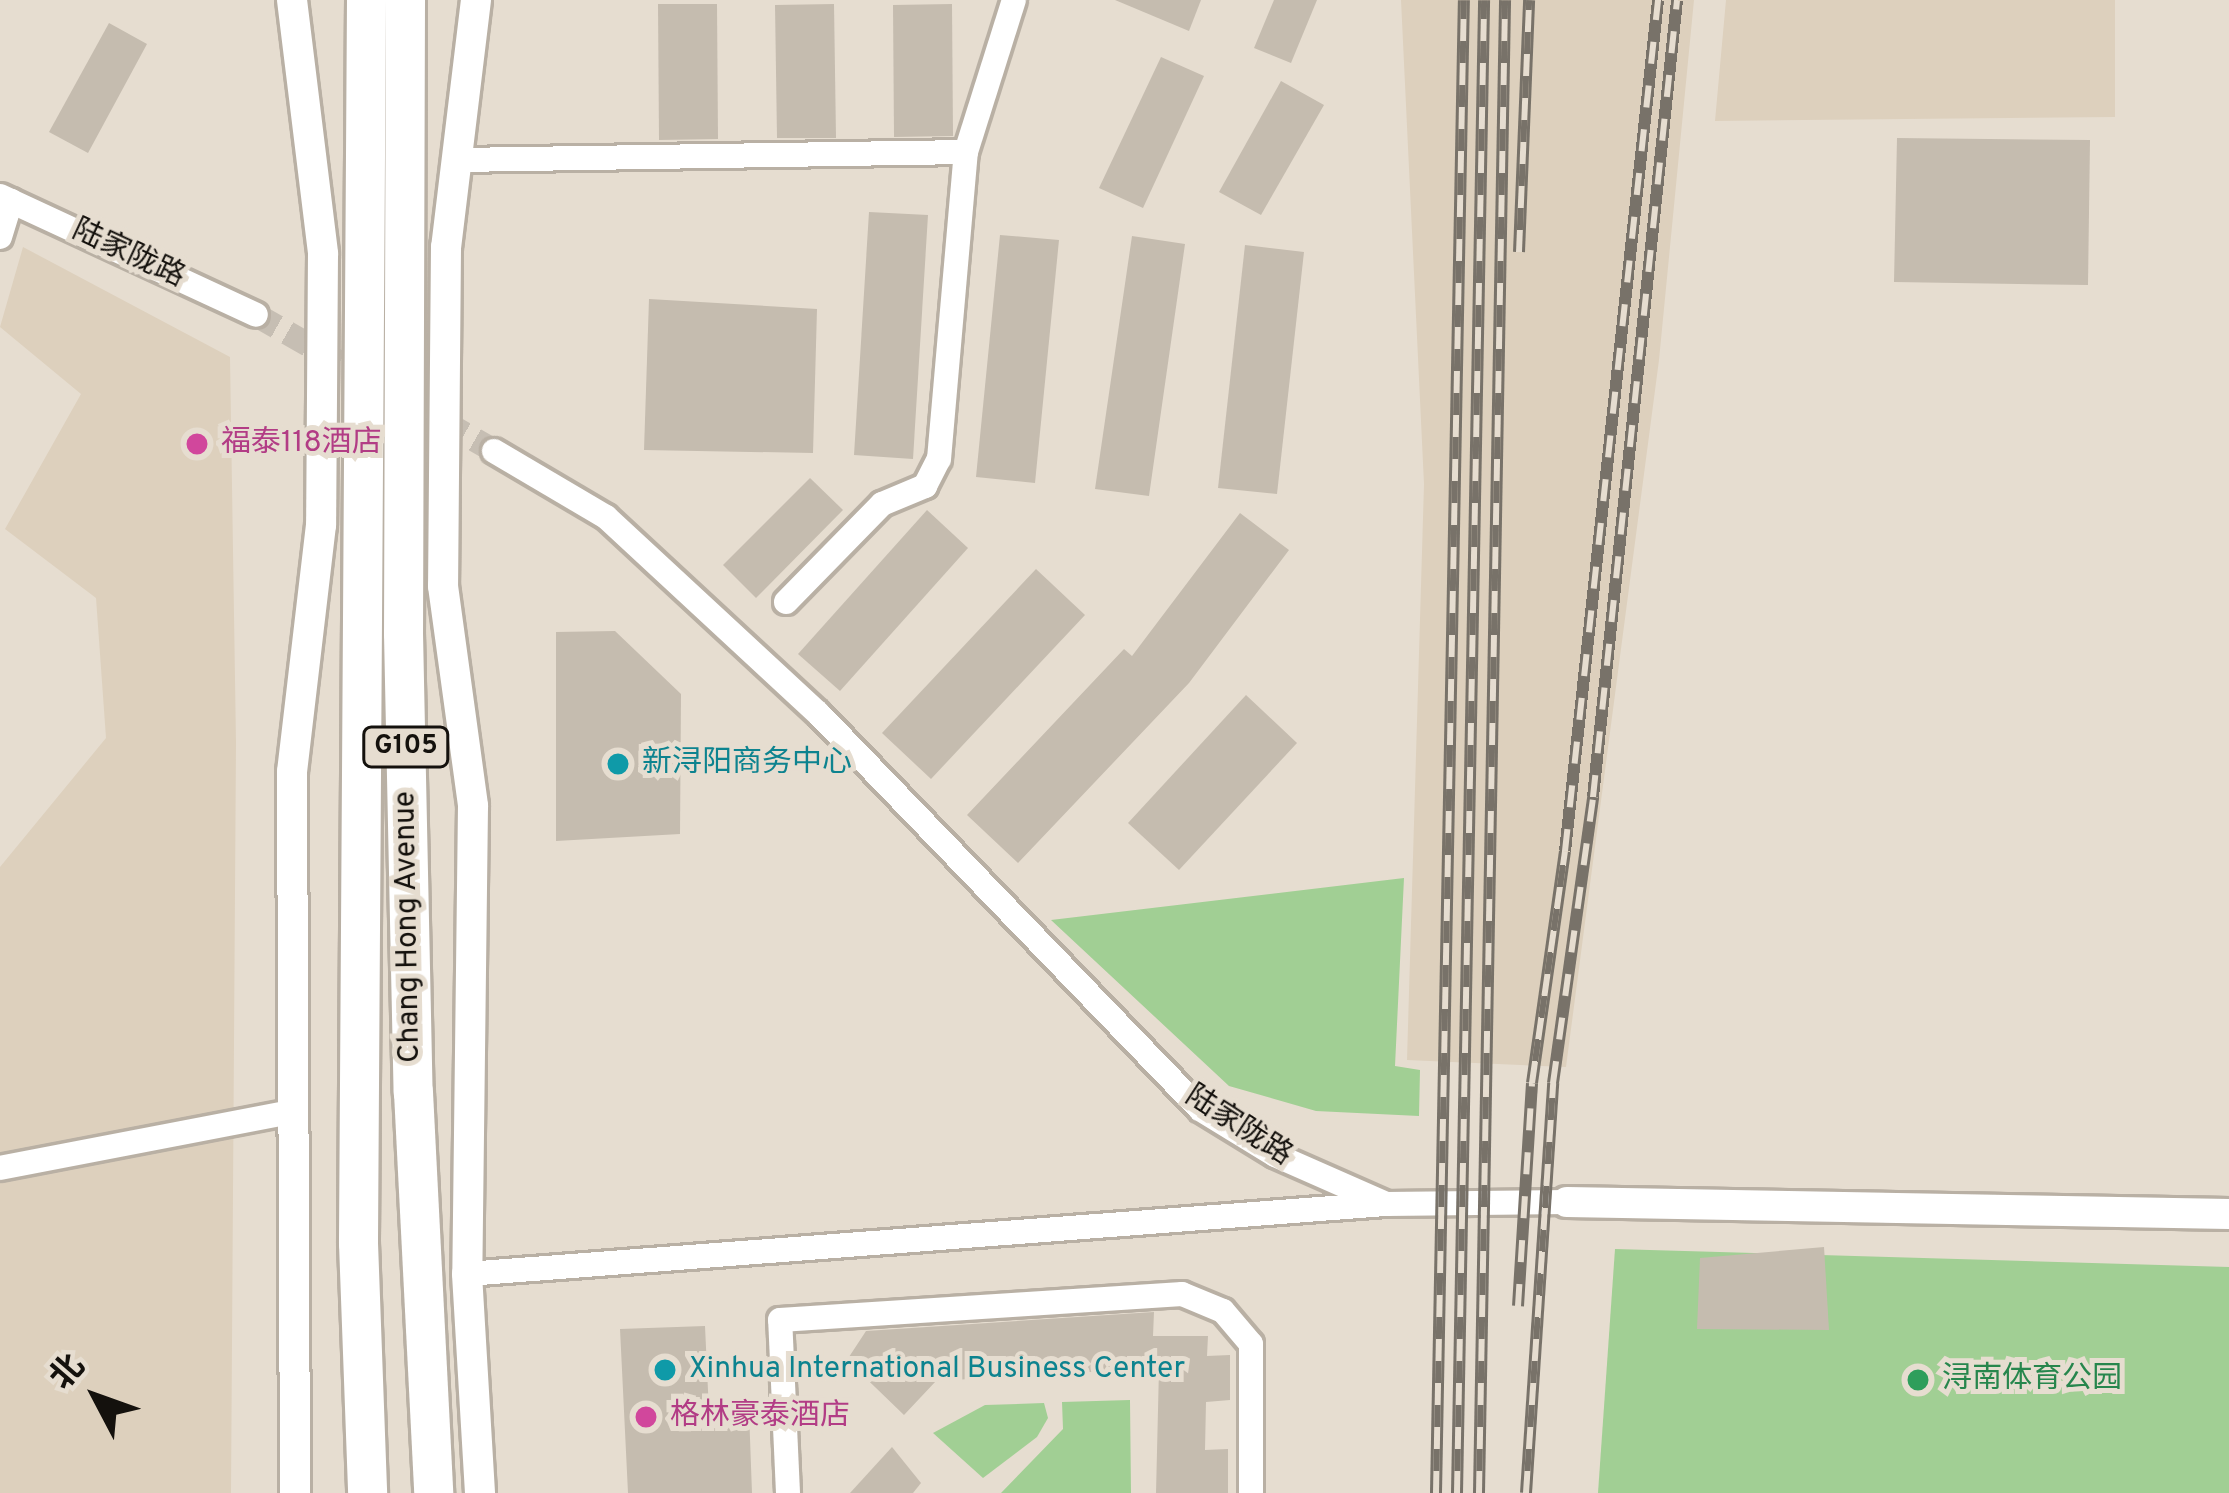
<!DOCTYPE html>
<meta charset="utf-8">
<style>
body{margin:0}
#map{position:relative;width:2229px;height:1493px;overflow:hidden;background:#e6ddd0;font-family:Overpass,"Noto Sans SC",sans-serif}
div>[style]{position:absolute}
.built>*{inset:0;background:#ddd0bd}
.green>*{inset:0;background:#a1cf94}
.building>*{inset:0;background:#c5bcaf}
.minor-tunnel>*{height:24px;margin-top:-12px;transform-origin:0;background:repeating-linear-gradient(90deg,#c6beb3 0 24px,transparent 0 36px)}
.roads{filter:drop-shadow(3px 0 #b9b0a4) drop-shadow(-3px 0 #b9b0a4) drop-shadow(0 3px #b9b0a4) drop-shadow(0 -3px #b9b0a4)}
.minor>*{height:24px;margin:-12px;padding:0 12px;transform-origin:12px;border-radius:12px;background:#fff}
.tertiary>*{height:30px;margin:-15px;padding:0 15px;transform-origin:15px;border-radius:15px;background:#fff}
.trunk>*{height:39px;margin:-19.5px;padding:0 19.5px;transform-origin:19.5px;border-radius:19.5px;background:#fff}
.rail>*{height:12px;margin-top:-6px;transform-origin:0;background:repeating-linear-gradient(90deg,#e6ddd0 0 22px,#787269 0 44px);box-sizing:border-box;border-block:3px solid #787269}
.dots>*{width:33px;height:33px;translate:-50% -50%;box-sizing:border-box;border:6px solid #e6ddd0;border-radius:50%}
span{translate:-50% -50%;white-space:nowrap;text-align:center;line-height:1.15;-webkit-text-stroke:10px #e6ddd0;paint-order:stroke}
.shield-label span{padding:3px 9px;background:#e6ddd0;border:3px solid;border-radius:9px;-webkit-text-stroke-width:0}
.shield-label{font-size:27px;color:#14110d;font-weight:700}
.street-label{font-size:30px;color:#14110d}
.hotel-label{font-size:30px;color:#b23c85}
.left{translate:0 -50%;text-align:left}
.culture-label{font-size:30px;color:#0d838f}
.leisure-label{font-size:30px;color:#27864d}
.north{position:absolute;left:36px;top:1337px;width:120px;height:120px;-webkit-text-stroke:9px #e6ddd0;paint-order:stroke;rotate:311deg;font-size:33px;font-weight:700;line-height:48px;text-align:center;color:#14110d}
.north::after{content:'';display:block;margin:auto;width:42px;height:54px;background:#14110d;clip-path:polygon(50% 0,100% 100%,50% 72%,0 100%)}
</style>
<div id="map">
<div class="built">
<i style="clip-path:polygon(1401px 0,1694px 0,1659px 360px,1566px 1067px,1407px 1060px,1424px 484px)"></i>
<i style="clip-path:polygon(1726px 0,2115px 0,2115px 117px,1715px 121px)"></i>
<i style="clip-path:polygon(23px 247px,230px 357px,236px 743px,231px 1493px,0 1493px,0 867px,106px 738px,96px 598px,5px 529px,81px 394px,0 327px)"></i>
</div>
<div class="green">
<i style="clip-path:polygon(1404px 878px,1395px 1066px,1420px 1070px,1419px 1116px,1316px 1111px,1229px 1086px,1051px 920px)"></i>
<i style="clip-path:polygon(1615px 1249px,2229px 1267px,2229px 1493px,1598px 1493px)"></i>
<i style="clip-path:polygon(1130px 1400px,1131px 1493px,1001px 1493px,1063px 1429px,1062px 1402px)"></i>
<i style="clip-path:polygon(1044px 1403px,1048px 1418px,1037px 1437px,983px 1478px,933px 1433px,985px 1405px)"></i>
</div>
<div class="building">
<i style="clip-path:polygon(1115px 0,1201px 0,1189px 31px)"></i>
<i style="clip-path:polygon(1274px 0,1317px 0,1291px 63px,1254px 48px)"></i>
<i style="clip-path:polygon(658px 4px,717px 4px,718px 139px,659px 140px)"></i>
<i style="clip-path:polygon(834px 4px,836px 138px,777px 138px,775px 5px)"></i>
<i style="clip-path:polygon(952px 4px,953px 136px,894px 137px,893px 5px)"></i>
<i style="clip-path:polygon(109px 23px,147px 44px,88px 153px,49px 132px)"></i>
<i style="clip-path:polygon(1161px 57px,1204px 76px,1143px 208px,1099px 188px)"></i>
<i style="clip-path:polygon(1281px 81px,1324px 105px,1261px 215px,1219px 192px)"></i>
<i style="clip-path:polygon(1897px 138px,2090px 140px,2088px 285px,1894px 282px)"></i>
<i style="clip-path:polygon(869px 212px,928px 215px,913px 459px,854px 455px)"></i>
<i style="clip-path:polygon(1000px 235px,1059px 240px,1035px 483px,976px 477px)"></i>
<i style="clip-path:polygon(1132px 236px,1185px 244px,1149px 496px,1095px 489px)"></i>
<i style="clip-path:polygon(1245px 245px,1304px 252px,1277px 494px,1218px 488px)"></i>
<i style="clip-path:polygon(649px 299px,817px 309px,813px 453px,644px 450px)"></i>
<i style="clip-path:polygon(810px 478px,843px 510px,756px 598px,723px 565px)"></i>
<i style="clip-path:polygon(927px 510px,968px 548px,840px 691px,798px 654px)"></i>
<i style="clip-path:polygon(1240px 513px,1289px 550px,1189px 683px,1018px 863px,967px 815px,1124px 649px,1132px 656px)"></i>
<i style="clip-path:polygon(1036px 569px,1085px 615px,931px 779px,882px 733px)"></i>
<i style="clip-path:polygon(615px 631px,681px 694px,680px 834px,556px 841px,556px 632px)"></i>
<i style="clip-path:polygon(1246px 695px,1297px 743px,1179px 870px,1128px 823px)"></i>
<i style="clip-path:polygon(1824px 1247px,1829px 1330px,1697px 1329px,1700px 1258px)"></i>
<i style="clip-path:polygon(1154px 1312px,1153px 1336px,1208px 1336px,1207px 1356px,1230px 1355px,1230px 1400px,1206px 1402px,1205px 1450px,1228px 1449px,1228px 1493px,1156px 1493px,1159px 1368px,936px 1381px,904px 1415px,847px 1360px,866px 1331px)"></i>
<i style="clip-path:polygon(705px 1326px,709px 1412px,749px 1411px,752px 1493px,628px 1493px,620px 1329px)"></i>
<i style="clip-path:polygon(892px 1447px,921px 1483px,913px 1493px,850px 1493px)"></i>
</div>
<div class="minor-tunnel">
<i style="left:256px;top:315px;width:274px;rotate:29.7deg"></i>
</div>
<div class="roads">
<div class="minor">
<i style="left:458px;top:160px;width:508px;rotate:-0.9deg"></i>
<i style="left:0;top:196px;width:282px;rotate:24.9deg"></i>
<i style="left:0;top:237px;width:38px;rotate:-73deg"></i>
<i style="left:494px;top:451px;width:130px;rotate:30.5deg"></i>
<i style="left:606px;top:517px;width:289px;rotate:42.8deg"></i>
<i style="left:818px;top:713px;width:550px;rotate:46.03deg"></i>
<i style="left:1200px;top:1109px;width:88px;rotate:31.5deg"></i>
<i style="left:1275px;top:1155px;width:121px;rotate:23.8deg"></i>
<i style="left:786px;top:602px;width:137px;rotate:-45.6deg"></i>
<i style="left:882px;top:504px;width:47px;rotate:-22.7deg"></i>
<i style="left:925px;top:486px;width:30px;rotate:-63deg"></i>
<i style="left:939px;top:459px;width:308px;rotate:-85deg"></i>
<i style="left:966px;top:152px;width:159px;rotate:-72.5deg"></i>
<i style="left:0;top:1168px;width:296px;rotate:-10.9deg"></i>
<i style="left:467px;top:1274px;width:922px;rotate:-4.36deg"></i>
<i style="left:1386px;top:1204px;width:181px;rotate:-0.6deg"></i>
<i style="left:788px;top:1493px;width:173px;rotate:-92.6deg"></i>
<i style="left:780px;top:1320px;width:403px;rotate:-3.7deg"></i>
<i style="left:1182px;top:1294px;width:44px;rotate:22.5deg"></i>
<i style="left:1223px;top:1311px;width:43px;rotate:49.7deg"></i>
<i style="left:1251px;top:1344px;width:149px;rotate:90deg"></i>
</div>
<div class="tertiary">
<i style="left:292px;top:0;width:256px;rotate:83deg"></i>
<i style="left:323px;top:254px;width:271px;rotate:90.4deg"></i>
<i style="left:321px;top:525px;width:248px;rotate:96.7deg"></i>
<i style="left:292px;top:771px;width:722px;rotate:89.76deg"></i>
<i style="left:476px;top:0;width:249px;rotate:96.9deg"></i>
<i style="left:446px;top:247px;width:339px;rotate:90.5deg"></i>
<i style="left:443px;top:586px;width:222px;rotate:82.2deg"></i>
<i style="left:473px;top:806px;width:468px;rotate:90.7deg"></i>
<i style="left:467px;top:1274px;width:219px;rotate:86.6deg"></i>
<i style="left:1567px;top:1202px;width:662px;rotate:1.04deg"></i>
</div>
<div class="trunk">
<i style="left:366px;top:0;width:1243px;rotate:90.37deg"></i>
<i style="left:358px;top:1243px;width:250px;rotate:87.9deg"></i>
<i style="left:405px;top:0;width:633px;rotate:90.18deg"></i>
<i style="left:403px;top:633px;width:459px;rotate:88.8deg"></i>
<i style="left:413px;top:1092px;width:401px;rotate:87.1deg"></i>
</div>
</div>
<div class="rail">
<i style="left:1519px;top:252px;width:252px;rotate:-87.7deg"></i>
<i style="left:1518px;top:1306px;width:223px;rotate:-86.4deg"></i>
<i style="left:1532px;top:1083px;width:234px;rotate:-81.9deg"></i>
<i style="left:1565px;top:851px;width:856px;rotate:-83.76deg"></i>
<i style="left:1436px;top:1493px;width:1493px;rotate:-88.93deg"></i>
<i style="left:1457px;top:1493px;width:1493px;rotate:-88.96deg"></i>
<i style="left:1479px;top:1493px;width:1493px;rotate:-89deg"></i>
<i style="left:1526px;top:1493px;width:411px;rotate:-86.2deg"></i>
<i style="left:1553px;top:1083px;width:289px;rotate:-82deg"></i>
<i style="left:1593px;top:797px;width:801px;rotate:-83.98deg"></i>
</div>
<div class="dots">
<i style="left:197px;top:444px;background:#d1479c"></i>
<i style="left:618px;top:764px;background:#0f9aa8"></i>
<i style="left:665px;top:1370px;background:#0f9aa8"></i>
<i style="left:1918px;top:1380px;background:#2e9e5b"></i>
<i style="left:646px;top:1417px;background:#d1479c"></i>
</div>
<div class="shield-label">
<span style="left:406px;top:747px">G105</span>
</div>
<div class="street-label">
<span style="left:128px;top:255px;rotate:25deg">陆家陇路</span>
<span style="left:409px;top:927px;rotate:-91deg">Chang Hong Avenue</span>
<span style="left:1238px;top:1127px;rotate:33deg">陆家陇路</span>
</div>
<div class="hotel-label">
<span class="left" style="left:221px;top:444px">福泰118酒店</span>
<span class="left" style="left:670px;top:1417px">格林豪泰酒店</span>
</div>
<div class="culture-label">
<span class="left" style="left:642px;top:764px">新浔阳商务中心</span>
<span class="left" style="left:689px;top:1370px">Xinhua International Business Center</span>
</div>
<div class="leisure-label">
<span class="left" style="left:1942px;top:1380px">浔南体育公园</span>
</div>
<div class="north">北</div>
</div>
